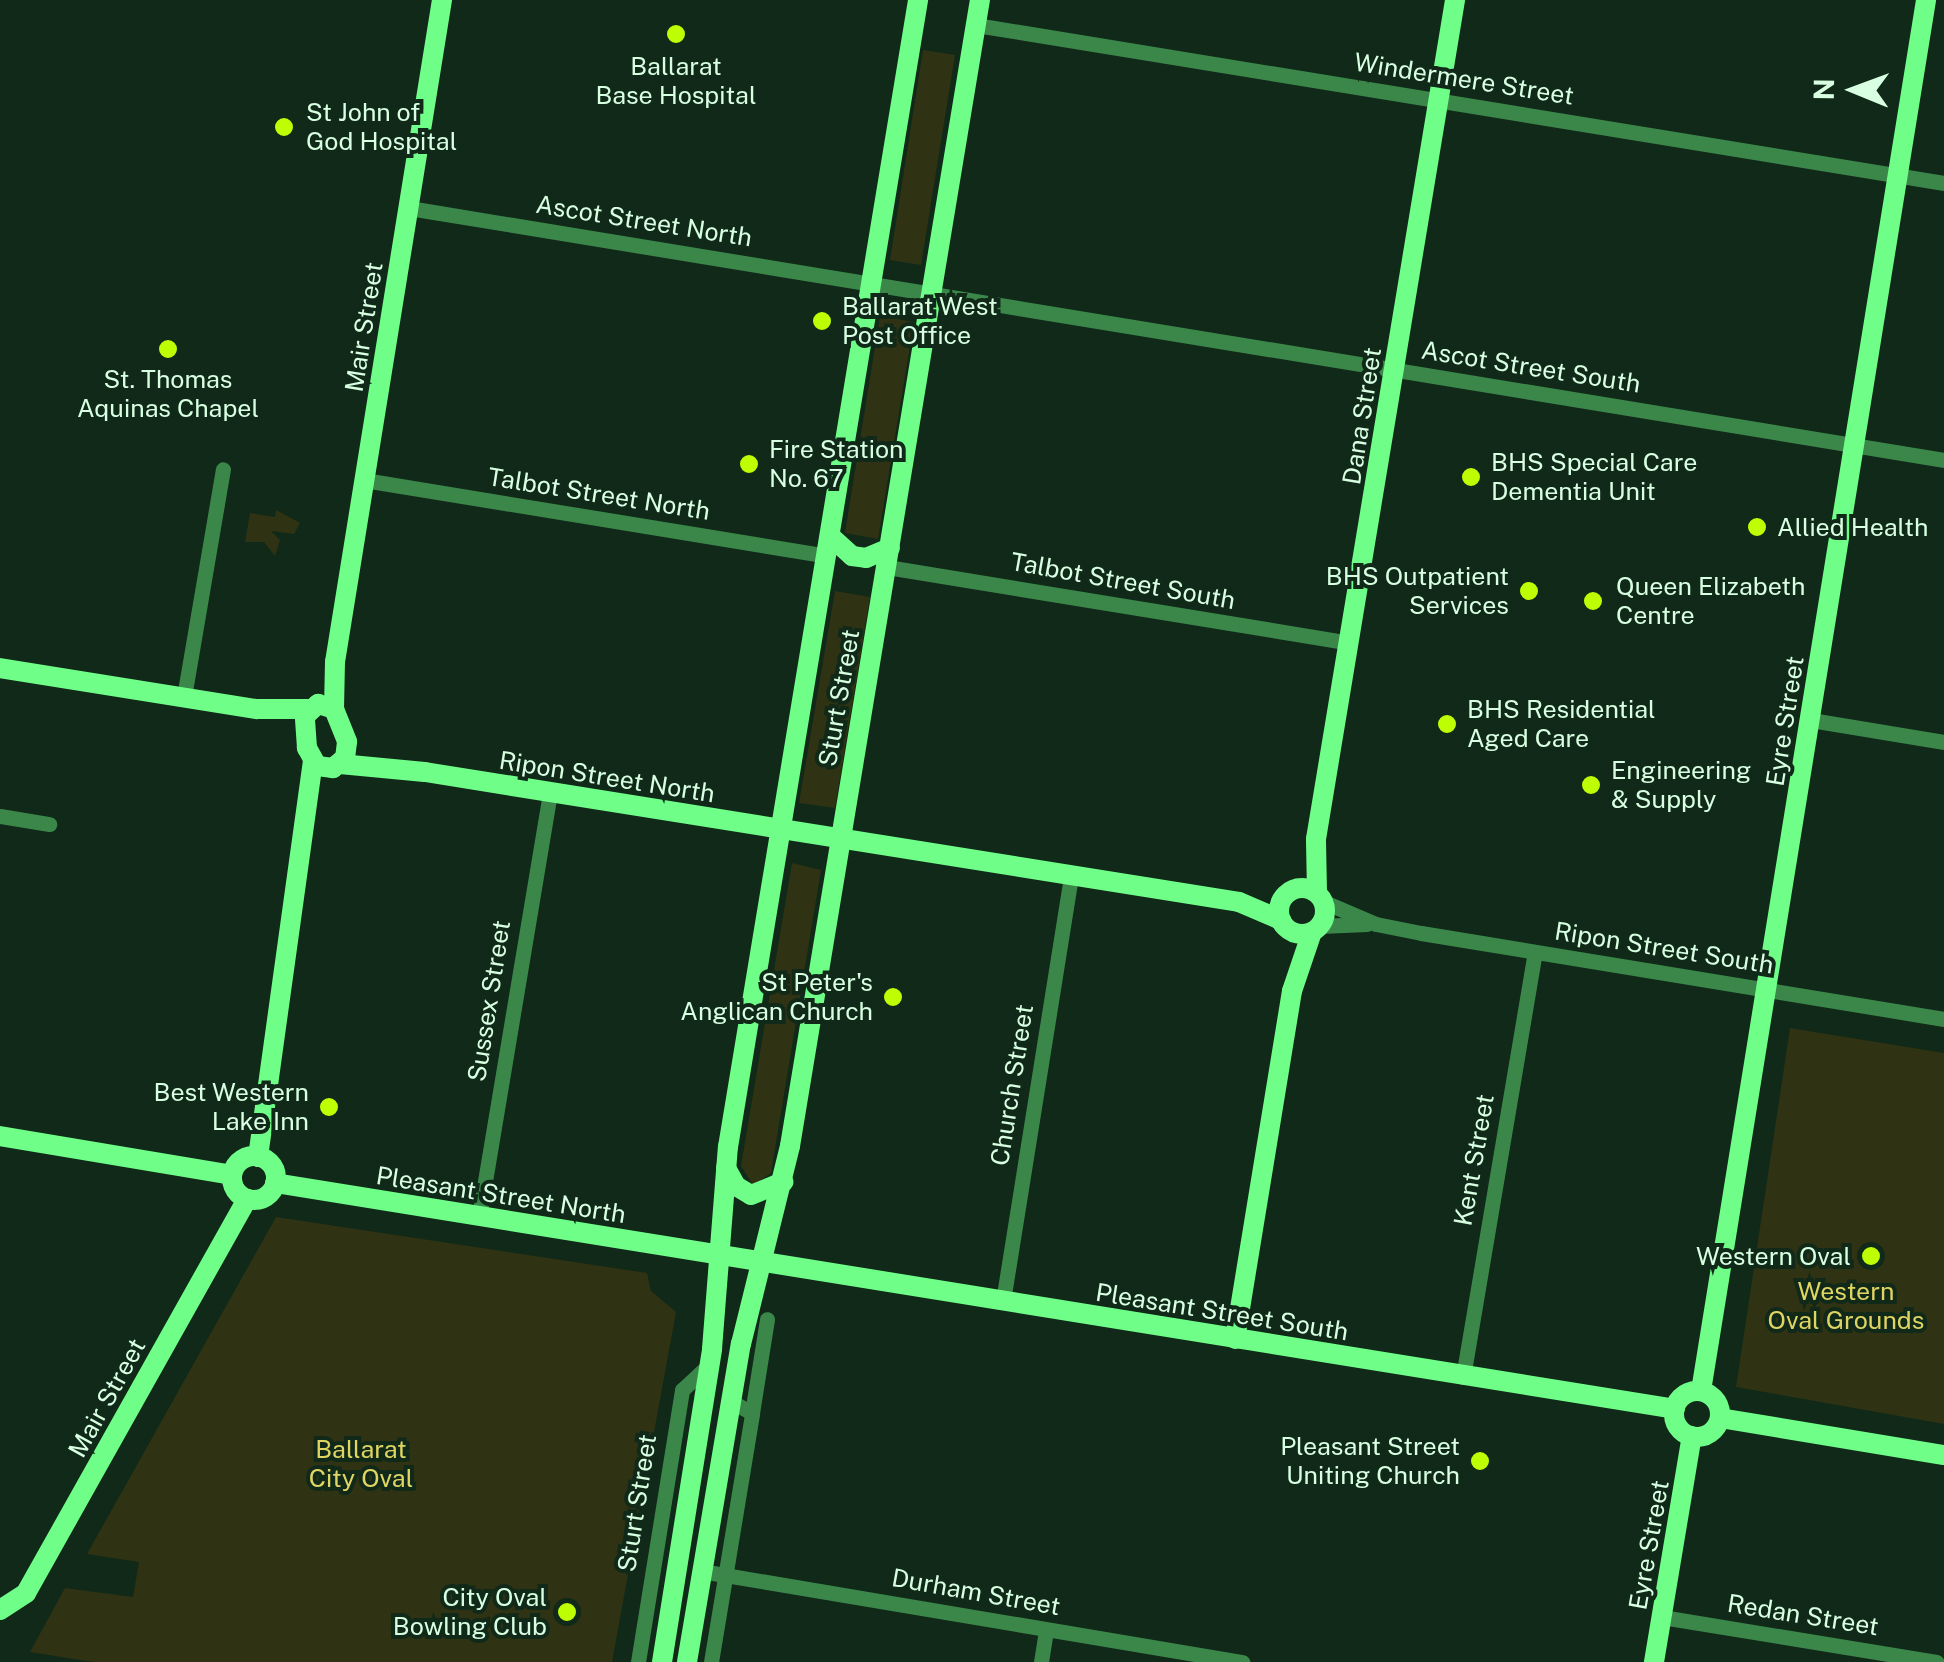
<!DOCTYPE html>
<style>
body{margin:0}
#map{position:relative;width:1944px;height:1662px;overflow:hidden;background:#102918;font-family:"Public Sans",sans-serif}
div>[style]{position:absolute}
.green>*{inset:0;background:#2f3313}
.street>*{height:15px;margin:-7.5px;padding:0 7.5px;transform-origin:7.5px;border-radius:7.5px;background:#3b874a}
.secondary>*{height:20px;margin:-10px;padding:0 10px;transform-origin:10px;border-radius:10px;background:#6fff89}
.secondary>.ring{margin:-10px;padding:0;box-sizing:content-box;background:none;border:20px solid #6fff89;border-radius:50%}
.dots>*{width:28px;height:28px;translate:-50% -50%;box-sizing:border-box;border:5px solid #102918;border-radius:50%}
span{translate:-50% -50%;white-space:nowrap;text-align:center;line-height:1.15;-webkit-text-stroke:8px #102918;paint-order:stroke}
.poi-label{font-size:25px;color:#d8ffe2}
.left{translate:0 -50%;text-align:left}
.right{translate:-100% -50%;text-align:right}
.street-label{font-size:25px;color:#d8ffe2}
.park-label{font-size:25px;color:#e0d562}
.north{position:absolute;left:1804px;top:40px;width:100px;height:100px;-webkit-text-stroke:8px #102918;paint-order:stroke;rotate:271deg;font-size:28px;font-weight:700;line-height:40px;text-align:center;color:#d8ffe2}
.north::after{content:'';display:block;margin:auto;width:35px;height:45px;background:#d8ffe2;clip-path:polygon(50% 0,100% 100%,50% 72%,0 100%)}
</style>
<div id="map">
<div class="green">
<i style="clip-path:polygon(923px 50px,955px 55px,921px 265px,890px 260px)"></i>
<i style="clip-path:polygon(880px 316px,914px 322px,878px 539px,845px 533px)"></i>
<i style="clip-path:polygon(276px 510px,300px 523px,294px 534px,271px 531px,280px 540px,275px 556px,264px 542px,245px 542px,250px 513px,275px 517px)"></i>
<i style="clip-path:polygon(835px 591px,870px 597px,835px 808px,799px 803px)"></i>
<i style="clip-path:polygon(792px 863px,821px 870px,771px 1173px,753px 1185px,741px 1166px)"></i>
<i style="clip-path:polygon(1790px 1028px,1944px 1053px,1944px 1424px,1736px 1387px)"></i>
<i style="clip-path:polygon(276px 1217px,647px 1273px,651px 1291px,676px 1312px,612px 1662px,93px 1662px,30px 1652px,65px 1588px,133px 1597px,139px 1562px,87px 1554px)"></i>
</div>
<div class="street">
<i style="left:976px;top:25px;width:981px;rotate:9.27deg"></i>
<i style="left:409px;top:208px;width:1556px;rotate:9.32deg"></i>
<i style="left:364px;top:480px;width:468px;rotate:9.3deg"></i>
<i style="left:887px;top:567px;width:469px;rotate:9.3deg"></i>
<i style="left:184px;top:697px;width:231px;rotate:-80.3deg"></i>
<i style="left:1811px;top:720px;width:135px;rotate:9.4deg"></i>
<i style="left:0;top:816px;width:50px;rotate:9.3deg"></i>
<i style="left:1324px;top:902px;width:56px;rotate:22.9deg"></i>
<i style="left:1376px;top:924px;width:46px;rotate:11.3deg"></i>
<i style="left:1421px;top:933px;width:530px;rotate:9.34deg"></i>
<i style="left:1320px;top:926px;width:47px;rotate:-2.4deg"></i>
<i style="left:479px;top:1217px;width:429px;rotate:-80.5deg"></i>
<i style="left:1003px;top:1301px;width:429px;rotate:-80.9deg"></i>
<i style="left:1463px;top:1377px;width:431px;rotate:-80.4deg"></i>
<i style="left:752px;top:1413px;width:95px;rotate:-80.9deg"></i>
<i style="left:701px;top:1571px;width:549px;rotate:9.55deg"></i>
<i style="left:1662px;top:1617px;width:278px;rotate:9.3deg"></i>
<i style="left:638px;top:1662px;width:276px;rotate:-80.8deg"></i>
<i style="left:682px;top:1390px;width:38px;rotate:-43deg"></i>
<i style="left:711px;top:1662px;width:252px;rotate:-80.6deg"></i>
<i style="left:752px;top:1413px;width:25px;rotate:-151deg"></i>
<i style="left:1041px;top:1662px;width:32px;rotate:-81deg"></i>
</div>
<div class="secondary">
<i style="left:830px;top:536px;width:30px;rotate:42deg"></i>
<i style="left:852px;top:556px;width:14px;rotate:8deg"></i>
<i style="left:866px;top:558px;width:26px;rotate:-23deg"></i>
<i style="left:0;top:668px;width:260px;rotate:9.1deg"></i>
<i style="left:257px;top:709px;width:52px"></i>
<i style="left:318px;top:704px;width:17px;rotate:17deg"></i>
<i style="left:334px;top:709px;width:35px;rotate:68deg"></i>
<i style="left:347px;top:742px;width:16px;rotate:97deg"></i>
<i style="left:345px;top:758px;width:16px;rotate:140deg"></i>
<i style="left:333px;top:768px;width:16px;rotate:-173deg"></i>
<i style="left:317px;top:766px;width:21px;rotate:-119deg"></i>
<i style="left:307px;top:748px;width:32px;rotate:-94deg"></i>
<i style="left:305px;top:716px;width:18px;rotate:-43deg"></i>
<i style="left:334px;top:709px;width:47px;rotate:-88.8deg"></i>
<i style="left:335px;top:662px;width:671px;rotate:-80.82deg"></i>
<i style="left:340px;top:764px;width:85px;rotate:5.4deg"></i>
<i style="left:425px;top:772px;width:824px;rotate:9.07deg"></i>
<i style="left:1239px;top:902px;width:46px;rotate:23.2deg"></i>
<i class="ring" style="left:1279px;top:888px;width:26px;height:26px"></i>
<i style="left:1317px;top:893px;width:54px;rotate:-91.1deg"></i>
<i style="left:1316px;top:839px;width:850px;rotate:-80.59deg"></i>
<i style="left:0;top:1136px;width:235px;rotate:9.5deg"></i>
<i class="ring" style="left:232px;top:1156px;width:24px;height:24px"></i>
<i style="left:258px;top:1157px;width:399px;rotate:-82.1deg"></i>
<i style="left:726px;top:1168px;width:21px;rotate:61deg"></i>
<i style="left:736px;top:1186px;width:17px;rotate:31deg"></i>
<i style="left:751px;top:1195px;width:35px;rotate:-22deg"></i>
<i style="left:275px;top:1183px;width:1418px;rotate:9.17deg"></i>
<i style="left:1235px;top:1339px;width:353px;rotate:-80.7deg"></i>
<i style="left:1292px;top:991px;width:62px;rotate:-71.3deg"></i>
<i style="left:1701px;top:1391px;width:1409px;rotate:-80.81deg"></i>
<i class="ring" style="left:1674px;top:1391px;width:26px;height:26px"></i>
<i style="left:1720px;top:1418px;width:227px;rotate:9.4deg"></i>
<i style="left:0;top:1610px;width:31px;rotate:-33deg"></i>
<i style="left:26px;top:1593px;width:452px;rotate:-60.7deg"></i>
<i style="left:662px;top:1662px;width:317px;rotate:-80.9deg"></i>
<i style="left:712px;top:1349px;width:203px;rotate:-85.5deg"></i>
<i style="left:728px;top:1147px;width:1163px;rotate:-80.59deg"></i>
<i style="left:687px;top:1662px;width:323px;rotate:-80.4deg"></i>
<i style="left:741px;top:1344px;width:204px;rotate:-76.1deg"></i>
<i style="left:790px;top:1146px;width:1162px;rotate:-80.59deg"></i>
<i style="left:1654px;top:1662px;width:229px;rotate:-80.5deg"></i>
</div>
<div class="dots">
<i style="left:676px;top:34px;background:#befe04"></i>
<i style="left:284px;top:127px;background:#befe04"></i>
<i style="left:822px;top:321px;background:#befe04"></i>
<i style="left:168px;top:349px;background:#befe04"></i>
<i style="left:749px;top:464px;background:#befe04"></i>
<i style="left:1471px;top:477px;background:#befe04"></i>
<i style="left:1757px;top:527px;background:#befe04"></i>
<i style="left:1529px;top:591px;background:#befe04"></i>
<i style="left:1593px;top:601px;background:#befe04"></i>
<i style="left:1447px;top:724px;background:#befe04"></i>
<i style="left:1591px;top:785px;background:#befe04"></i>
<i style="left:893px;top:997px;background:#befe04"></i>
<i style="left:329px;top:1107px;background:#befe04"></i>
<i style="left:1871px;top:1256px;background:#befe04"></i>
<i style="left:1480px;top:1461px;background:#befe04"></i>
<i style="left:567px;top:1612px;background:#befe04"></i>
</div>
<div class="poi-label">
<span style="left:676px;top:81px">Ballarat<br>Base Hospital</span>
<span class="left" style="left:306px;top:127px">St John of<br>God Hospital</span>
<span class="left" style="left:842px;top:321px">Ballarat West<br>Post Office</span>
<span style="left:168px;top:394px">St. Thomas<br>Aquinas Chapel</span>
<span class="left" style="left:769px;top:464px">Fire Station<br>No. 67</span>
<span class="left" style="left:1491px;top:477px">BHS Special Care<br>Dementia Unit</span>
<span class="left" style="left:1777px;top:527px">Allied Health</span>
<span class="right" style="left:1509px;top:591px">BHS Outpatient<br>Services</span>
<span class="left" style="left:1616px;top:601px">Queen Elizabeth<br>Centre</span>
<span class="left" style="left:1467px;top:724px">BHS Residential<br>Aged Care</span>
<span class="left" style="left:1611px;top:785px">Engineering<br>&amp; Supply</span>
<span class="right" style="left:873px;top:997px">St Peter's<br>Anglican Church</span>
<span class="right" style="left:309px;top:1107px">Best Western<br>Lake Inn</span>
<span class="right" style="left:1851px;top:1256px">Western Oval</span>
<span class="right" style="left:1460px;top:1461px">Pleasant Street<br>Uniting Church</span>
<span class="right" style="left:547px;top:1612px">City Oval<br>Bowling Club</span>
</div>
<div class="street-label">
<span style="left:1464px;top:79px;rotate:9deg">Windermere Street</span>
<span style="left:644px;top:221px;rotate:9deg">Ascot Street North</span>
<span style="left:364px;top:327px;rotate:-81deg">Mair Street</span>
<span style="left:1531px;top:367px;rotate:9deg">Ascot Street South</span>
<span style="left:1362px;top:416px;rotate:-81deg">Dana Street</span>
<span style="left:599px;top:494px;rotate:9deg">Talbot Street North</span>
<span style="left:1123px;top:581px;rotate:10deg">Talbot Street South</span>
<span style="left:839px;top:698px;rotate:-80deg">Sturt Street</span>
<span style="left:1785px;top:721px;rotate:-81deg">Eyre Street</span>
<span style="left:607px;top:777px;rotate:9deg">Ripon Street North</span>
<span style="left:1664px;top:948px;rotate:9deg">Ripon Street South</span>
<span style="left:489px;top:1001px;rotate:-81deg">Sussex Street</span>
<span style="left:1012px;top:1085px;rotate:-81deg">Church Street</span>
<span style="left:1474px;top:1160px;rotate:-80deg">Kent Street</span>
<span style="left:501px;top:1195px;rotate:9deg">Pleasant Street North</span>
<span style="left:1222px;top:1312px;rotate:9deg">Pleasant Street South</span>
<span style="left:107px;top:1398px;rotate:-61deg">Mair Street</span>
<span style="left:637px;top:1503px;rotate:-81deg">Sturt Street</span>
<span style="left:1649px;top:1545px;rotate:-80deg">Eyre Street</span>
<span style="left:976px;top:1592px;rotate:10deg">Durham Street</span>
<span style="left:1803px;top:1615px;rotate:9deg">Redan Street</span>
</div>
<div class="park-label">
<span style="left:1846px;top:1306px">Western<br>Oval Grounds</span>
<span style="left:361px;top:1464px">Ballarat<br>City Oval</span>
</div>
<div class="north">N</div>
</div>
